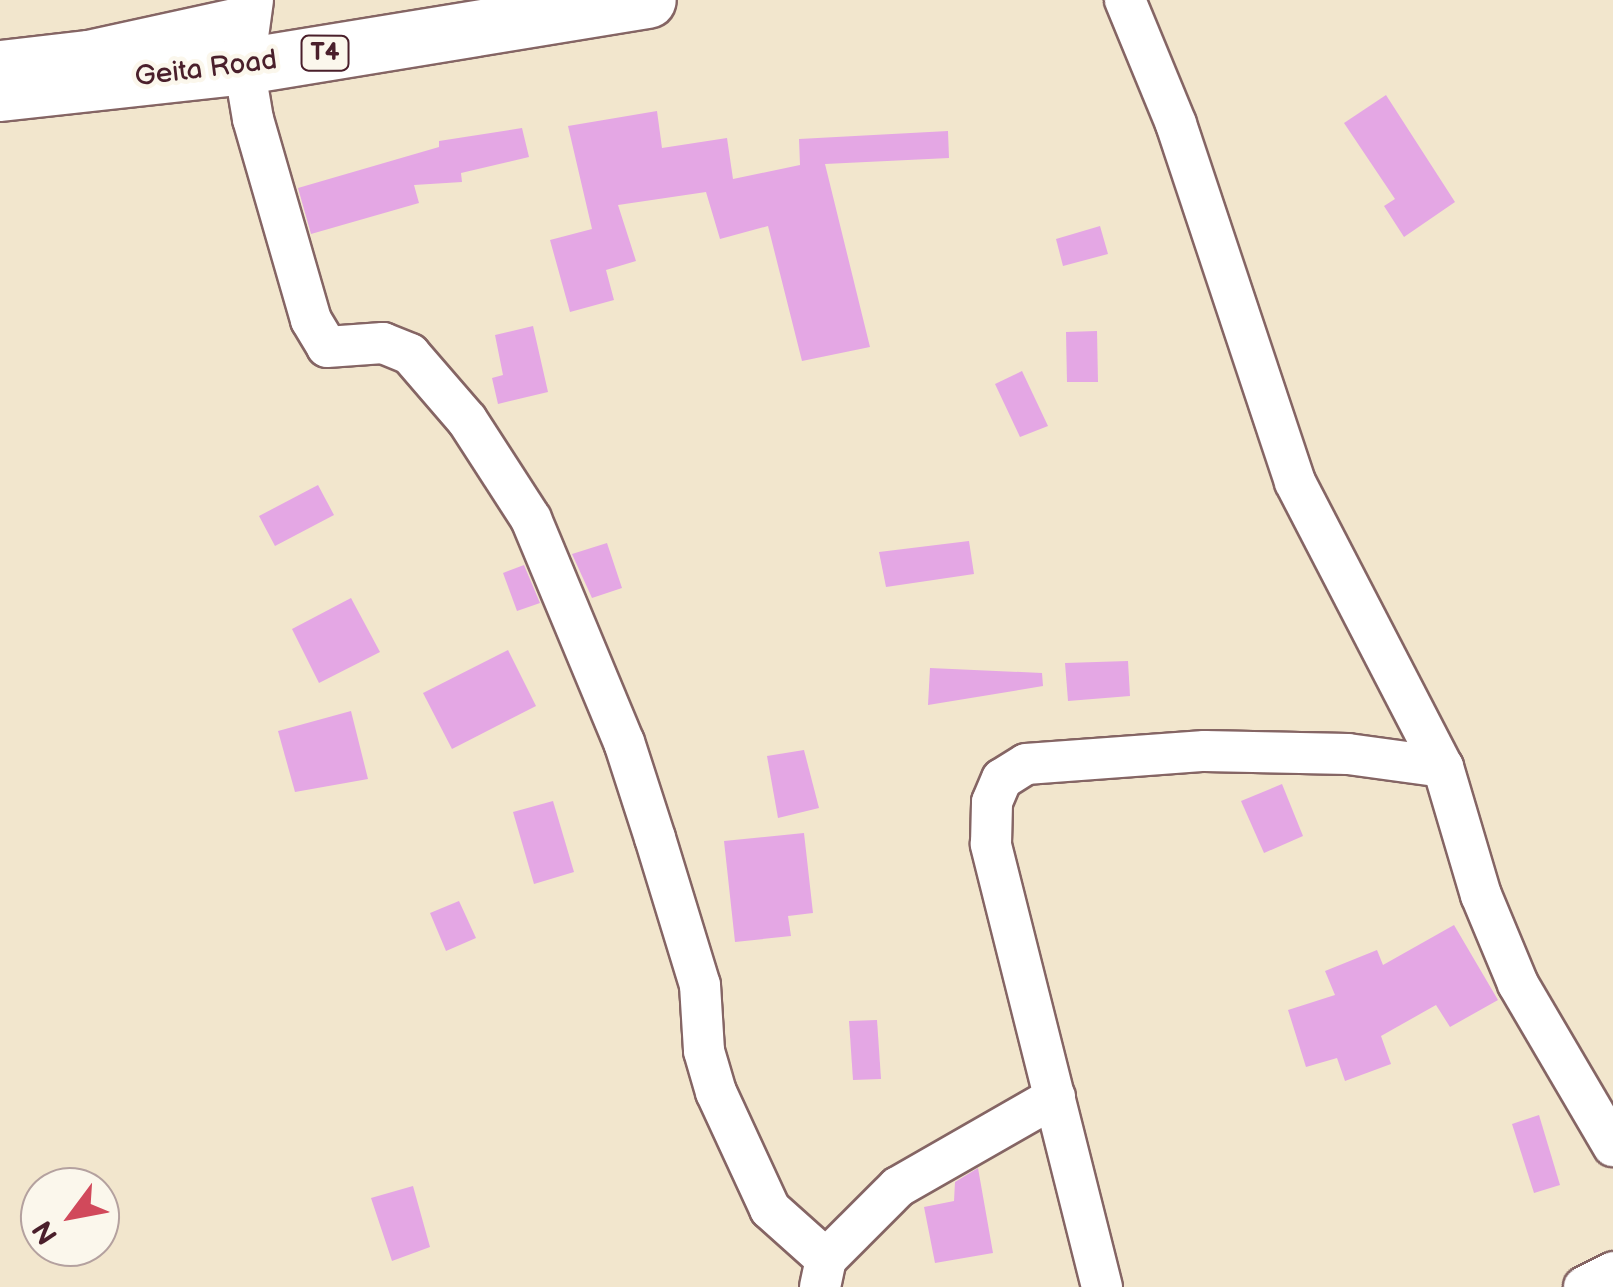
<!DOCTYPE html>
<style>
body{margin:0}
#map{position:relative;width:1613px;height:1287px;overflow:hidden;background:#f2e6cd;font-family:"Balsamiq Sans",sans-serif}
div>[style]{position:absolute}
.building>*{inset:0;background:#e4a7e4}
.roads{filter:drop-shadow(2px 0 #856564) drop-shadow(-2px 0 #856564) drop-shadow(0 2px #856564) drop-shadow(0 -2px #856564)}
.minor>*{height:40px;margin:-20px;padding:0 20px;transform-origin:20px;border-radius:20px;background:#fff}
.highway>*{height:55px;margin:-27.5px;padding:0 27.5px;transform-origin:27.5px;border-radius:27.5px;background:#fff}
span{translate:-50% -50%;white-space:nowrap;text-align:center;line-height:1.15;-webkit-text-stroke:9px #fbf7ec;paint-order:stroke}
.shield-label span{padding:2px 8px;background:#fbf7ec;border:2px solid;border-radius:8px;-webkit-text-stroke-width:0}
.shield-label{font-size:25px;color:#4a1f2b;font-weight:700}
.street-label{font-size:28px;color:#4a1f2b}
.north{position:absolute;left:20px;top:1167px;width:100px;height:100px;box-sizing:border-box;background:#fbf7ec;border:2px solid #b4a19f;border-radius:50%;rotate:238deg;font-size:28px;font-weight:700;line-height:40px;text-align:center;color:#4a1f2b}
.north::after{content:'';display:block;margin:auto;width:35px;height:45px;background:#d1495b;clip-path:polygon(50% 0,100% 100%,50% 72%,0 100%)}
</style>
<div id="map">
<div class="building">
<i style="clip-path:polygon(1386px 95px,1455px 202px,1404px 237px,1384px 206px,1395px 199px,1344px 123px)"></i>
<i style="clip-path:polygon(657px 111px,662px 148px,727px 138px,733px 179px,800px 165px,799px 139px,948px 131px,949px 158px,825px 164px,870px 347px,802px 361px,768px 226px,720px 239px,706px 192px,618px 205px,636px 261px,606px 270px,614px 300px,570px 312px,550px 240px,592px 229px,568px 126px)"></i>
<i style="clip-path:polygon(522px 128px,529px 157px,461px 173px,462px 182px,414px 185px,419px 203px,311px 234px,298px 188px,439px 147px,439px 141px)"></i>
<i style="clip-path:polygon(1100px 226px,1108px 254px,1063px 266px,1056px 239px)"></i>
<i style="clip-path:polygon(533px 326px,548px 392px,498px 404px,492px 378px,503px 375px,495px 335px)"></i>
<i style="clip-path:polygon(1097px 331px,1098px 382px,1067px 382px,1066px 332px)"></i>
<i style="clip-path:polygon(1022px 371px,1048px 426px,1020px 437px,995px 384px)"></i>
<i style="clip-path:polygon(318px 485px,334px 515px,275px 546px,259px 516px)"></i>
<i style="clip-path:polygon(969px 541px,974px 574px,886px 587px,879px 552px)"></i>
<i style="clip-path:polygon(607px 543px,622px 588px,592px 598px,572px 554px)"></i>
<i style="clip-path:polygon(524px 565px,540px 603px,517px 611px,503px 573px)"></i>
<i style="clip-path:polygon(351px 598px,380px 652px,319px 683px,292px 629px)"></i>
<i style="clip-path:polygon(508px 650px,536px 706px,452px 749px,423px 693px)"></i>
<i style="clip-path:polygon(1128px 661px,1130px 696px,1068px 701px,1065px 663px)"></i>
<i style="clip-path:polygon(930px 668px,1042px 673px,1043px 686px,928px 705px)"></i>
<i style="clip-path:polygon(351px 711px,368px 779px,295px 792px,278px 731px)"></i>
<i style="clip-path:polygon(804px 750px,819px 808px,778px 818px,767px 756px)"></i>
<i style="clip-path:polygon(1282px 784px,1303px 836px,1264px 853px,1241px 801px)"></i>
<i style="clip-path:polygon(553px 801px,574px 872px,534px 884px,513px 812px)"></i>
<i style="clip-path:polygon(804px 833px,813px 913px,788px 916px,791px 936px,735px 942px,724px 841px)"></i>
<i style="clip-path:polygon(459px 901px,476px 938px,446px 951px,430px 913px)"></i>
<i style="clip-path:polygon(1454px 925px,1498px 1000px,1450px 1027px,1436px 1005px,1381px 1036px,1391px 1064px,1345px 1081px,1337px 1058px,1306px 1067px,1288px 1010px,1335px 995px,1325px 971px,1377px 950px,1383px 965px)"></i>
<i style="clip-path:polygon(877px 1020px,881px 1079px,853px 1080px,849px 1021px)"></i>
<i style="clip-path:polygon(1539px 1115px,1560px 1185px,1534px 1193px,1512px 1124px)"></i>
<i style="clip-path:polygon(978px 1168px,993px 1253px,935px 1263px,924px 1207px,954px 1201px,955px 1182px)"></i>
<i style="clip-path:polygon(413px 1186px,430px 1247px,392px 1261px,371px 1198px)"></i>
</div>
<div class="roads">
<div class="minor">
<i style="left:253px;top:0;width:67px;rotate:97.8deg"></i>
<i style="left:244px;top:66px;width:54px;rotate:80.4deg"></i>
<i style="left:253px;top:119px;width:209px;rotate:73.9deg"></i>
<i style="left:311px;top:320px;width:31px;rotate:59deg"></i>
<i style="left:327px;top:347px;width:56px;rotate:-4.1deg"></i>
<i style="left:383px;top:343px;width:29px;rotate:22deg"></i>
<i style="left:410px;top:354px;width:87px;rotate:49.2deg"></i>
<i style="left:467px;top:420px;width:118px;rotate:57.1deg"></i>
<i style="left:531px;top:519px;width:242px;rotate:67.4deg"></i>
<i style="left:624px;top:742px;width:101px;rotate:72.1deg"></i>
<i style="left:655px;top:838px;width:154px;rotate:73deg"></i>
<i style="left:700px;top:985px;width:66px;rotate:86.5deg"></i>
<i style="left:704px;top:1051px;width:43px;rotate:73.7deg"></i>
<i style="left:716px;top:1092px;width:129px;rotate:65.2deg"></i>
<i style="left:770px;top:1209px;width:75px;rotate:41.8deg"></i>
<i style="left:1125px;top:0;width:134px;rotate:67.6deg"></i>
<i style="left:1176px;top:124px;width:377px;rotate:71.6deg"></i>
<i style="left:1295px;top:482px;width:321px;rotate:62.6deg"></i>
<i style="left:1443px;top:767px;width:134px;rotate:73.5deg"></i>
<i style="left:1481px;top:895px;width:96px;rotate:67.4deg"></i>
<i style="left:1518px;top:984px;width:188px;rotate:59.6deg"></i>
<i style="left:0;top:61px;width:89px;rotate:-6.5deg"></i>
<i style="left:88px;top:51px;width:165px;rotate:-12.3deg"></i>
<i style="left:820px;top:1287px;width:29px;rotate:-78deg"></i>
<i style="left:826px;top:1259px;width:102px;rotate:-45deg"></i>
<i style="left:898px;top:1187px;width:181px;rotate:-29.8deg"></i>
<i style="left:1102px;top:1287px;width:457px;rotate:-104.1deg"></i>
<i style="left:991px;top:844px;width:42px;rotate:-88.6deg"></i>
<i style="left:992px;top:802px;width:25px;rotate:-67deg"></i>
<i style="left:1002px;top:779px;width:28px;rotate:-32deg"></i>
<i style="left:1026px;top:764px;width:179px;rotate:-4.2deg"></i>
<i style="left:1205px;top:751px;width:143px;rotate:1.2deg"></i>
<i style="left:1348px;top:754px;width:96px;rotate:7.8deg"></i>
<i style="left:1584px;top:1287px;width:33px;rotate:-27deg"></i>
</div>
<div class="highway">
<i style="left:0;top:93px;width:245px;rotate:-6.3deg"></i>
<i style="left:244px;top:66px;width:409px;rotate:-9.3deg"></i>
</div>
</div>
<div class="shield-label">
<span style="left:325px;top:53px">T4</span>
</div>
<div class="street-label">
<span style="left:206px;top:69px;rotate:-7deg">Geita Road</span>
</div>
<div class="north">N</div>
</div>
